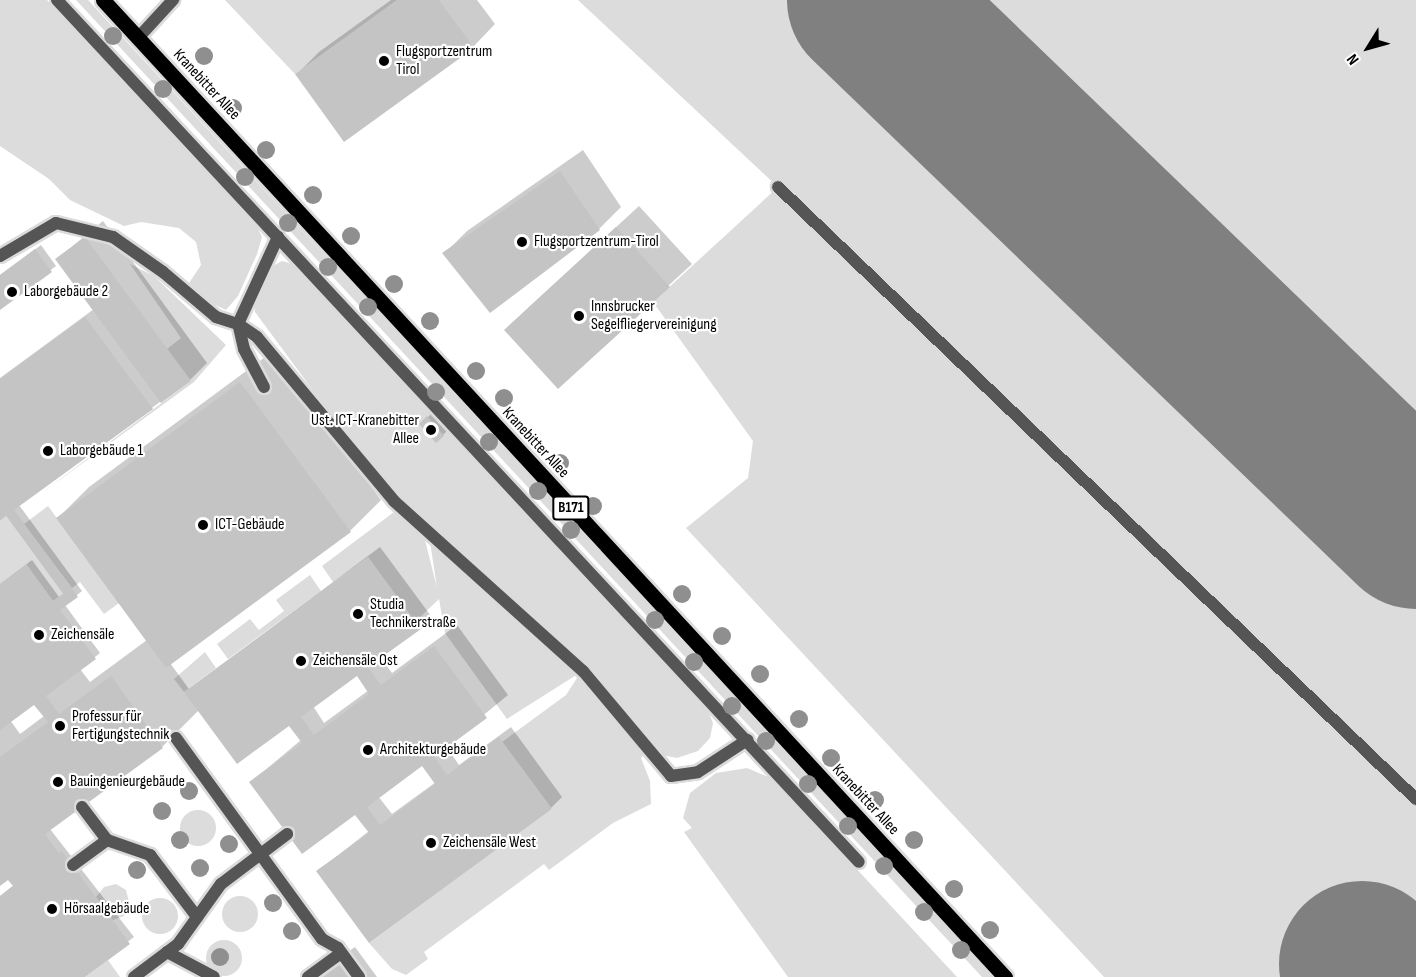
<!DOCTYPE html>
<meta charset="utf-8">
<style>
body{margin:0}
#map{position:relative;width:1416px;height:977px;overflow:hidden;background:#fff;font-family:"Sofia Sans Condensed",sans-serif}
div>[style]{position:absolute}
.green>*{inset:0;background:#dcdcdc}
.round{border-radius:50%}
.shadow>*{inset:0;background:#0003}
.runway>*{height:166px;margin:-83px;padding:0 83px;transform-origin:83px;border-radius:83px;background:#808080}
.building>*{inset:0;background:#c4c4c4}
.roads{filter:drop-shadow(2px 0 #dbdbdb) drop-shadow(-2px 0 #dbdbdb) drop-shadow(0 2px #dbdbdb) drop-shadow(0 -2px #dbdbdb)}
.lane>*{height:12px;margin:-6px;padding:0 6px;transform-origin:6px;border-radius:6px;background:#555}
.street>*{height:12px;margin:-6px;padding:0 6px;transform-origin:6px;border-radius:6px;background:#555}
.primary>*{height:15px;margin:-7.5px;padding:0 7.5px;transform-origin:7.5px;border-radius:7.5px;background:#000}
.trees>*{width:18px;height:18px;margin:-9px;border-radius:50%;background:#8f8f8f}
.dots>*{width:16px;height:16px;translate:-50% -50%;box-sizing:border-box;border:3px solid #fff;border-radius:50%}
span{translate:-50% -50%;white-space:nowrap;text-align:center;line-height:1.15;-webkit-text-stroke:4.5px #fff;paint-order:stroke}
.shield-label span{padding:2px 4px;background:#fff;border:2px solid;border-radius:4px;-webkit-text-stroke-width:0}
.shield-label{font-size:15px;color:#000;font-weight:700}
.poi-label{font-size:16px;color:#000}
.left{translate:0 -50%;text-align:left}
.right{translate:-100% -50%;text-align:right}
.street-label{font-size:16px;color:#000}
.north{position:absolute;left:1338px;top:18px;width:60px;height:60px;-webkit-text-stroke:4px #fff;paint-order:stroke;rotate:233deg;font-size:16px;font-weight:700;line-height:24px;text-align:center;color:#000}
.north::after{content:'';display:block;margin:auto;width:21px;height:27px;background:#000;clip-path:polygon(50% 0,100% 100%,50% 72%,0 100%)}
</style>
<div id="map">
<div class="green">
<i style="clip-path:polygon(0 0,47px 0,256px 224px,262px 237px,257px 254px,238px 296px,226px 310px,207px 301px,189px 283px,201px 265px,196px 242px,179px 228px,141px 222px,124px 226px,70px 200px,49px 179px,0 146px)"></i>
<i style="clip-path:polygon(76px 0,88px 0,994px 977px,982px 977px)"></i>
<i style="clip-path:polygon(225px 0,397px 0,295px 74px)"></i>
<i style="clip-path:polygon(578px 0,1416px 0,1416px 977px,1104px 977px,686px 528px,748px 478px,753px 441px,653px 302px,778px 187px)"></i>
<i style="clip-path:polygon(282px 261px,293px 264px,707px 708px,713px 723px,710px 738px,698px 751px,677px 758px,646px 752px,641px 758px,650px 781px,651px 804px,613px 823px,549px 870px,544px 864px,424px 952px,428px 959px,406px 975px,392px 969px,369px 943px,552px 809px,502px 742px,566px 695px,581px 672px,507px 719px,445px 633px,439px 599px,415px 622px,368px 557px,333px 582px,322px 566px,394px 512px,424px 536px,437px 588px,429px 535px,340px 427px,255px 312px,254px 302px,271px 267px)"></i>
<i style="clip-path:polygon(130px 264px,154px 276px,226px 345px,194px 382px,39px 495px,191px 381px,167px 349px,181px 338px)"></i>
<i style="clip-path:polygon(48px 506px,119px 603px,104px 614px,80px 582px,72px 588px,24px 524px)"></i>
<i style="clip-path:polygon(6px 516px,63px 594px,53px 601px,26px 564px,0 584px,0 521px)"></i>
<i style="clip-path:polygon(310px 575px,321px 591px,228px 659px,217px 644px,250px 619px,259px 630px,284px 611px,276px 600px)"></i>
<i style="clip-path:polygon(205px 652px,216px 668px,184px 692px,174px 679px)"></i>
<i style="clip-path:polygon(747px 768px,773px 779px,957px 977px,788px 977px,684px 832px,692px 828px,683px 818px,690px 793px,716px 773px)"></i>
<i class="round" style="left:180px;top:810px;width:36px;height:36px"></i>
<i style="clip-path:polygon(116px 884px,126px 890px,130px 906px,124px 916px,113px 920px,96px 897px,104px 887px)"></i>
<i class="round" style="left:222px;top:896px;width:36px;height:36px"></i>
<i class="round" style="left:142px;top:898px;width:36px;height:36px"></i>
<i class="round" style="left:206px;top:940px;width:36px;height:36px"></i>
<i style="clip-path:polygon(108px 960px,120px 977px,85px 977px)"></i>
</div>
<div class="shadow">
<i style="clip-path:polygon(391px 0,477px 0,495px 24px,473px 47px,297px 74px,319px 52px)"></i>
<i style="clip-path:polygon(583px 150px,621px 207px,599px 229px,444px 254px,467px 231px)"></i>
<i style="clip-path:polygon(639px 206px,692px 264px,558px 387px,528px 308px)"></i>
<i style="clip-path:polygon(evenodd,103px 221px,207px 363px,190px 380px,19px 505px,82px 591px,65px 605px,100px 653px,80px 669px,90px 682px,147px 640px,58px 518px,89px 487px,272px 352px,381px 500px,350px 531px,170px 663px,189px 689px,380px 547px,431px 616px,380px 657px,392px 673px,457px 625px,508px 695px,446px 746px,459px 765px,511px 727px,562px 797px,551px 808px,318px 871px,369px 831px,357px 815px,251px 782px,301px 740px,289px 724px,199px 710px,162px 747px,50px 829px,134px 937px,82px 977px,0 977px,0 896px,14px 885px,8px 878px,0 884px,0 584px,32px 560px,59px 597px,64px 593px,6px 514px,0 519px,0 378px,94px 309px,57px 259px,103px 221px,357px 674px,369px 690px,324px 723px,313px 706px,357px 674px,103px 221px,41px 700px,44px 716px,20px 734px,10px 720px,41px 700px,103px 221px,429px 761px,436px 782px,392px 814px,378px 796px,429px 761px)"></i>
<i style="clip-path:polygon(41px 245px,56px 266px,0 308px,0 275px)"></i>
<i style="clip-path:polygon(433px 412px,448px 430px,443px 435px,421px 424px)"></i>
<i style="clip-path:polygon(355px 947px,377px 977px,314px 977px)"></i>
</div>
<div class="runway">
<i style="left:870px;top:0;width:758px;rotate:43.93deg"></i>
<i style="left:1362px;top:964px;width:18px;rotate:45deg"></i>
</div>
<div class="building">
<i style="clip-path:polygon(397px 0,439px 0,474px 48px,344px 142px,295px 74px)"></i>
<i style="clip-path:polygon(560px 171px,600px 230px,490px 313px,442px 253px)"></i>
<i style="clip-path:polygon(616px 227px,670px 287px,558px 389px,504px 330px)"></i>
<i style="clip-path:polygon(85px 237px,191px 381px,161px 403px,55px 259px)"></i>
<i style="clip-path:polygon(35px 249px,52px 272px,0 310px,0 275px)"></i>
<i style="clip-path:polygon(85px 317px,153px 409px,14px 510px,78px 597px,60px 610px,96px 659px,46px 696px,59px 714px,111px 676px,163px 748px,45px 834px,59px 853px,62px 851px,130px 944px,85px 977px,0 977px,0 896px,13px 886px,8px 880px,0 886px,0 757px,48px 722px,34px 705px,0 730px,0 584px,26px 564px,53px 601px,63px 594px,6px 516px,0 521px,0 379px)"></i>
<i style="clip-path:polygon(240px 382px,351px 532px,166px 668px,56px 518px)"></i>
<i style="clip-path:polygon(427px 416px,444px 436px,436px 443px,419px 424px)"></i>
<i style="clip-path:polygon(evenodd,368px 557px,421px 629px,368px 667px,381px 685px,434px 646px,487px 718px,434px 757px,447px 775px,499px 737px,552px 809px,369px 943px,316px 871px,369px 833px,355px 815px,302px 854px,249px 782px,302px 743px,289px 726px,237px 764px,184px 692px,368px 557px,357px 676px,369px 694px,314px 735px,301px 717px,357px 676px,368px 557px,422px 766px,435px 784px,380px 825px,367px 807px,422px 766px)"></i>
<i style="clip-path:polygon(343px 957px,358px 977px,316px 977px)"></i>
</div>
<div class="roads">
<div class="lane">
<i style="left:138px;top:38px;width:52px;rotate:-47.4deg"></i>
<i style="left:778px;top:187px;width:884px;rotate:43.81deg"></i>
<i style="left:0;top:256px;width:65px;rotate:-30.5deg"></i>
<i style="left:56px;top:223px;width:59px;rotate:13.8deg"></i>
<i style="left:113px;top:237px;width:61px;rotate:35deg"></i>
<i style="left:163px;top:272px;width:70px;rotate:40.3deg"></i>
<i style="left:216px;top:317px;width:23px;rotate:18deg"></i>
<i style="left:238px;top:324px;width:23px;rotate:34deg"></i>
<i style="left:257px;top:337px;width:214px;rotate:50.1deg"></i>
<i style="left:394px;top:501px;width:254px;rotate:42deg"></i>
<i style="left:583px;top:671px;width:137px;rotate:50deg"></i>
<i style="left:671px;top:776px;width:27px;rotate:-8deg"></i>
<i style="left:698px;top:772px;width:59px;rotate:-33.1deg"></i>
<i style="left:264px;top:387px;width:43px;rotate:-117.8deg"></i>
<i style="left:244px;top:349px;width:26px;rotate:-103deg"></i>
<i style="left:238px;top:324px;width:96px;rotate:-65.3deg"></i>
</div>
<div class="street">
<i style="left:57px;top:0;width:1177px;rotate:47.07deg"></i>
<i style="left:176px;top:738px;width:248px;rotate:54deg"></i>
<i style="left:322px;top:939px;width:18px;rotate:29deg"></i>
<i style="left:338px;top:948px;width:36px;rotate:54deg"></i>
<i style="left:82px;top:807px;width:41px;rotate:52.9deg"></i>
<i style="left:107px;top:840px;width:46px;rotate:19.2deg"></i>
<i style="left:150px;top:855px;width:78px;rotate:52.8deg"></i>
<i style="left:73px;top:865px;width:42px;rotate:-36.3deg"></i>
<i style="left:167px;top:952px;width:53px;rotate:28deg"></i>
<i style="left:134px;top:977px;width:55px;rotate:-36.9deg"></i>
<i style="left:178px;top:944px;width:74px;rotate:-54.4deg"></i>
<i style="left:221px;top:884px;width:83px;rotate:-37.1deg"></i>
<i style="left:308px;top:977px;width:41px;rotate:-36deg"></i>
</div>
<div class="primary">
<i style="left:103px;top:0;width:1330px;rotate:47.29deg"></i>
</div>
</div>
<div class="trees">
<i style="left:113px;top:36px"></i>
<i style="left:204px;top:56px"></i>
<i style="left:163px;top:89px"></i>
<i style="left:233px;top:108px"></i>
<i style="left:266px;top:150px"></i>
<i style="left:245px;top:177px"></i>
<i style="left:313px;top:195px"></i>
<i style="left:288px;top:223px"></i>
<i style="left:351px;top:236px"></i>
<i style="left:328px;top:267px"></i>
<i style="left:394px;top:284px"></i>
<i style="left:368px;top:307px"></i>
<i style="left:430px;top:321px"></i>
<i style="left:476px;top:371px"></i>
<i style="left:436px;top:392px"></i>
<i style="left:504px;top:398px"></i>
<i style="left:489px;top:442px"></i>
<i style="left:560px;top:463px"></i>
<i style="left:538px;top:491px"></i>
<i style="left:593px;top:506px"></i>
<i style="left:571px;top:530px"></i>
<i style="left:682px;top:594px"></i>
<i style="left:655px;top:620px"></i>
<i style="left:722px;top:636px"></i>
<i style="left:694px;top:662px"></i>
<i style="left:760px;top:674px"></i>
<i style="left:732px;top:706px"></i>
<i style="left:799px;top:719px"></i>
<i style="left:766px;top:741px"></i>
<i style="left:831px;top:758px"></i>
<i style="left:808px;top:784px"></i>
<i style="left:189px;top:791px"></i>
<i style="left:875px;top:800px"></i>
<i style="left:162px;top:811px"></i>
<i style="left:848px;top:826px"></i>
<i style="left:180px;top:840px"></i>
<i style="left:914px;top:840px"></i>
<i style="left:229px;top:844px"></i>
<i style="left:884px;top:866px"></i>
<i style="left:200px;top:868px"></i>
<i style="left:137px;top:870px"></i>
<i style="left:954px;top:889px"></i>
<i style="left:273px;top:903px"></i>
<i style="left:924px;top:912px"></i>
<i style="left:990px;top:930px"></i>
<i style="left:292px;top:931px"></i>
<i style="left:961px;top:950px"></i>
<i style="left:220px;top:957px"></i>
</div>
<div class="dots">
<i style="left:384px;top:61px;background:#000"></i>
<i style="left:522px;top:242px;background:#000"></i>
<i style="left:12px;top:292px;background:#000"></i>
<i style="left:579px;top:316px;background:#000"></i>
<i style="left:431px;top:430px;background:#000"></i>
<i style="left:48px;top:451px;background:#000"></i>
<i style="left:203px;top:525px;background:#000"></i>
<i style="left:358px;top:614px;background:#000"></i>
<i style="left:39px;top:635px;background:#000"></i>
<i style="left:301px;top:661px;background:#000"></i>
<i style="left:60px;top:726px;background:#000"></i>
<i style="left:368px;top:750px;background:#000"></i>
<i style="left:58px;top:782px;background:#000"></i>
<i style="left:431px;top:843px;background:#000"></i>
<i style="left:52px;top:909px;background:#000"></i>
</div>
<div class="shield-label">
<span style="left:571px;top:508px">B171</span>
</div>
<div class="poi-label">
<span class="left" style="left:396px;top:61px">Flugsportzentrum<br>Tirol</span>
<span class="left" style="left:534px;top:242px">Flugsportzentrum-Tirol</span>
<span class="left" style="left:24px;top:292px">Laborgebäude 2</span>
<span class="left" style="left:591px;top:316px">Innsbrucker<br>Segelfliegervereinigung</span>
<span class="right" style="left:419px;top:430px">Ust. ICT-Kranebitter<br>Allee</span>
<span class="left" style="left:60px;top:451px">Laborgebäude 1</span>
<span class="left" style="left:215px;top:525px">ICT-Gebäude</span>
<span class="left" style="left:370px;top:614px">Studia<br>Technikerstraße</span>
<span class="left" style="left:51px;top:635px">Zeichensäle</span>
<span class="left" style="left:313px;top:661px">Zeichensäle Ost</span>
<span class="left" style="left:72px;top:726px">Professur für<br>Fertigungstechnik</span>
<span class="left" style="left:380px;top:750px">Architekturgebäude</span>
<span class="left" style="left:70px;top:782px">Bauingenieurgebäude</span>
<span class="left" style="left:443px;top:843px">Zeichensäle West</span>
<span class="left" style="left:64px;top:909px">Hörsaalgebäude</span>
</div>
<div class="street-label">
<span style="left:206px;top:85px;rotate:47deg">Kranebitter Allee</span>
<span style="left:535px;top:443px;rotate:47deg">Kranebitter Allee</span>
<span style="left:865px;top:800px;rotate:47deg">Kranebitter Allee</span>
</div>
<div class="north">N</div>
</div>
